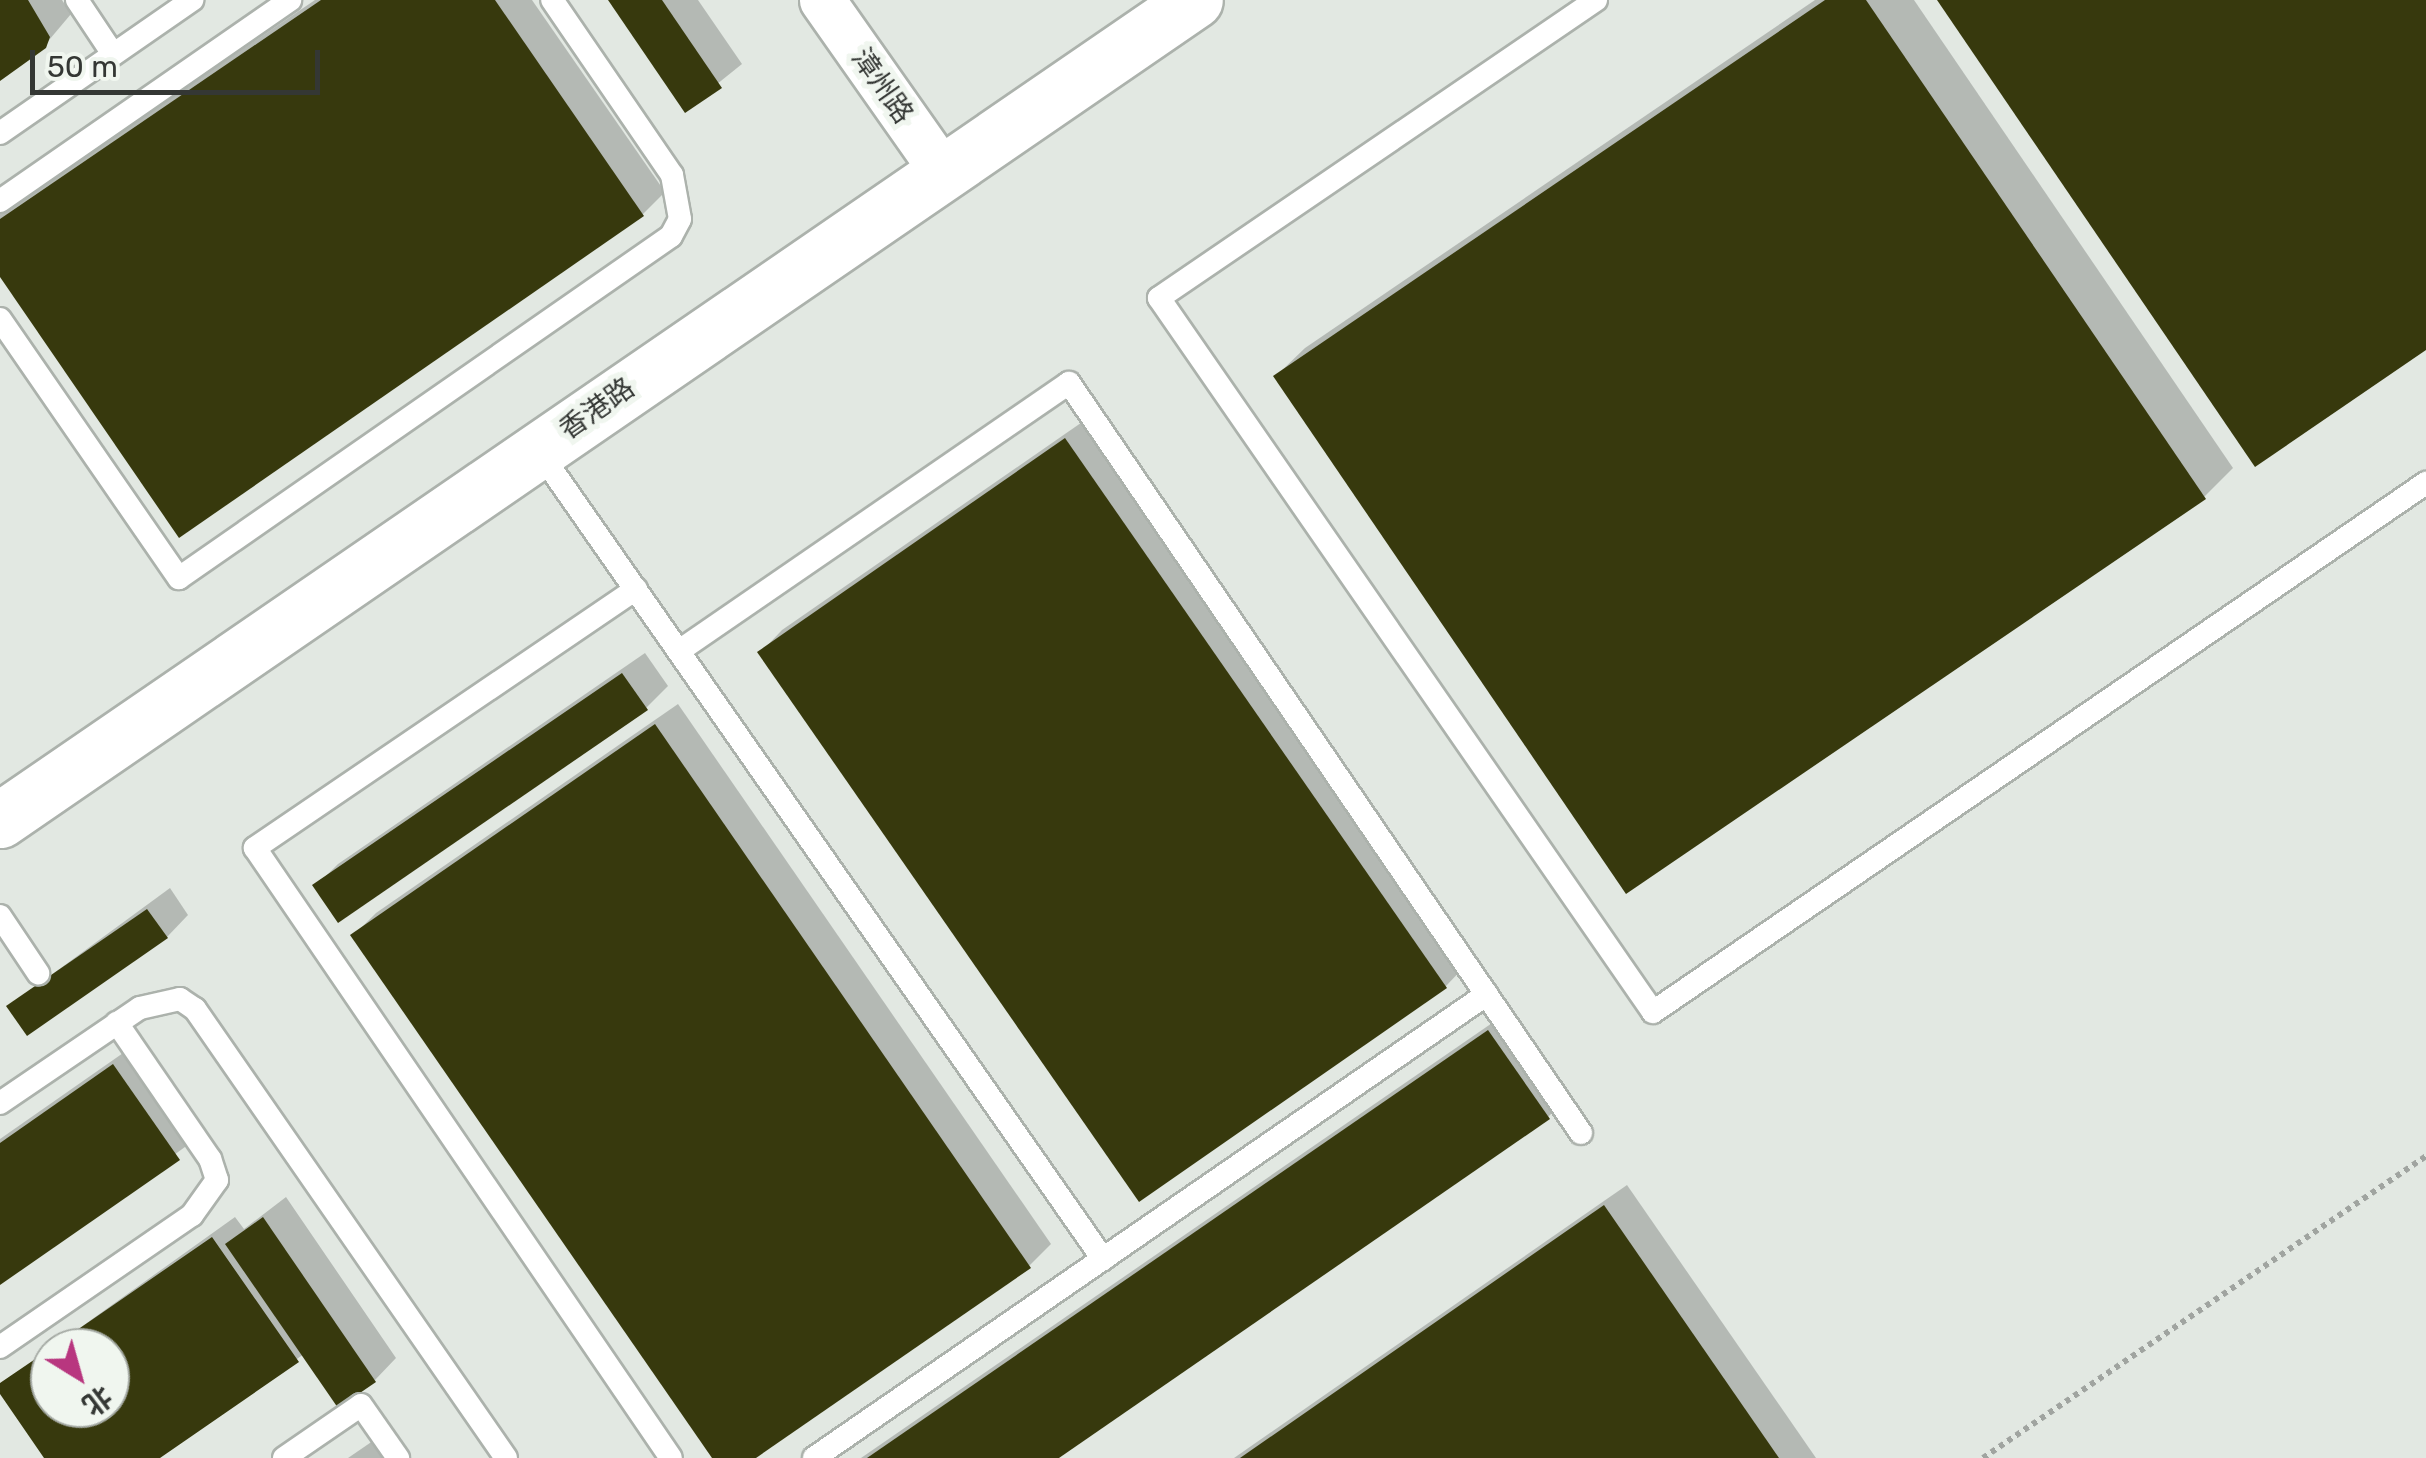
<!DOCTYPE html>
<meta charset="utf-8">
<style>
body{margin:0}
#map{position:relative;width:2426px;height:1458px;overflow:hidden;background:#e2e8e2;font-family:Rubik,"Noto Sans SC",sans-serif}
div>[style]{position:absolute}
.shadow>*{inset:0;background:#0003}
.building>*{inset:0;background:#37390d}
.path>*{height:6px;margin-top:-3px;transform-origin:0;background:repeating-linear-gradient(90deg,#a0a4a0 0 5px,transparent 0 10px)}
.roads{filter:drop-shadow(2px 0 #acb2ac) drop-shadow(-2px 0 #acb2ac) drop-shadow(0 2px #acb2ac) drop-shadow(0 -2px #acb2ac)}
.lane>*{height:22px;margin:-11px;padding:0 11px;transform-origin:11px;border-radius:11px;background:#fff}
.street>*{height:45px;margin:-22.5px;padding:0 22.5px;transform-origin:22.5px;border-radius:22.5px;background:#fff}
.secondary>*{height:55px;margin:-27.5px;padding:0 27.5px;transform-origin:27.5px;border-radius:27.5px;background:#fff}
span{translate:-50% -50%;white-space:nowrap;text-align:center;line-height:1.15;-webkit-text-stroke:10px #f0f6ef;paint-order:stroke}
.street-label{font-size:28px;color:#343734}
.north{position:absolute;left:30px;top:1328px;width:100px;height:100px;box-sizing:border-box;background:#f0f6ef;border:2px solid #a5aaa4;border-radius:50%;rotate:143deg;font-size:28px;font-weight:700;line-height:40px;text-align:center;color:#343734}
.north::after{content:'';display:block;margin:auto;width:35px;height:45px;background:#b8367f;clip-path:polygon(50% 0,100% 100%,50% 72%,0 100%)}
.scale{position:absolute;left:30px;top:50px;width:290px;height:45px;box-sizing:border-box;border:5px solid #343734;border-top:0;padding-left:12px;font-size:30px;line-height:35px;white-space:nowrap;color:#343734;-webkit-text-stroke:8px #f0f6ef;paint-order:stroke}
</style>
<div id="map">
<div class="shadow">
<i style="clip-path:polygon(0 0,62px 0,71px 14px,44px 46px,0 78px)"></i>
<i style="clip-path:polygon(315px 0,532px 0,665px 192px,643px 214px,180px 535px,0 273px,0 214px)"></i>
<i style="clip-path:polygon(611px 0,698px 0,742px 64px,686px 109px)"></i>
<i style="clip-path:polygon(1815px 0,1914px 0,2233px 468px,2204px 497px,1276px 376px,1305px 348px)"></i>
<i style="clip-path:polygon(1088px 418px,1467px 964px,1446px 986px,1140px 1198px,761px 652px,782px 630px)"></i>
<i style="clip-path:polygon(645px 653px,668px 686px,646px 708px,316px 886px,338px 864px)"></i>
<i style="clip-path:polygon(678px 704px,1051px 1244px,1029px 1266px,751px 1458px,715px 1458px,354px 935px,376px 913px)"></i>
<i style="clip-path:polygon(170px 888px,188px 915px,167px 937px,9px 1006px)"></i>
<i style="clip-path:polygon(1511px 1010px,1570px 1095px,1548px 1117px,1054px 1458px,861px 1458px)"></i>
<i style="clip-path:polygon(136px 1044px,200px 1136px,0 1282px,0 1139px)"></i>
<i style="clip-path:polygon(1627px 1185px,1816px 1458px,1234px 1458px)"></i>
<i style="clip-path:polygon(evenodd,286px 1197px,396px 1358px,375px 1380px,304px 1354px,156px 1458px,47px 1458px,0 1385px,235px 1217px,244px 1229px,286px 1197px,50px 1348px,110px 1348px,110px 1408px,50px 1408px,50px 1348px)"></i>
<i style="clip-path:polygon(383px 1434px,399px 1458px,348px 1458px)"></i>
</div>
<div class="building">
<i style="clip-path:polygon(0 0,28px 0,50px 37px,46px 48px,0 81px)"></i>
<i style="clip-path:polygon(321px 0,495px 0,644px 216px,179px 538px,0 277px,0 219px)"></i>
<i style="clip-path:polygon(608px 0,662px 0,722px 88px,685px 113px)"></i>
<i style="clip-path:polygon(1825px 0,1866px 0,2206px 499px,1626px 894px,1273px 376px)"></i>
<i style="clip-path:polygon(1937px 0,2426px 0,2426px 350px,2255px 467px)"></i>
<i style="clip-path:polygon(1065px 438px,1447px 988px,1139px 1202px,757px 652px)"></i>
<i style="clip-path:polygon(622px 673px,648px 710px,338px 923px,312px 885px)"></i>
<i style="clip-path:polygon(655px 724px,1031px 1268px,756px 1458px,712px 1458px,350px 935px)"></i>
<i style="clip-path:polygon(147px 909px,168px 938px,27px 1036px,6px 1006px)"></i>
<i style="clip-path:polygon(1488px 1030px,1550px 1119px,1059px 1458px,867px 1458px)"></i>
<i style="clip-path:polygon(113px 1064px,180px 1160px,0 1285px,0 1143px)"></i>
<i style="clip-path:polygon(1604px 1205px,1779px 1458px,1240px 1458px)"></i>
<i style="clip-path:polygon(263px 1217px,376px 1382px,338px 1408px,225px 1244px)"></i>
<i style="clip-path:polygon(212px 1237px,299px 1362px,160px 1458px,44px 1458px,0 1394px,0 1383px,50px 1349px,50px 1408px,110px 1408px,110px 1348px,51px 1348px)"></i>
</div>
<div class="path">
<i style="left:1983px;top:1458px;width:536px;rotate:-34.28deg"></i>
</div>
<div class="roads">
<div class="lane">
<i style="left:77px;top:0;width:65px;rotate:56.3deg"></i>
<i style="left:1596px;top:0;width:529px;rotate:145.71deg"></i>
<i style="left:1159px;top:298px;width:868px;rotate:55.32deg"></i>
<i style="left:1653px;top:1012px;width:937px;rotate:-34.39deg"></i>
<i style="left:0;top:133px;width:234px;rotate:-34.7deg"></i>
<i style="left:0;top:201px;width:353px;rotate:-34.7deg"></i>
<i style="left:0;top:319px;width:315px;rotate:55.4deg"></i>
<i style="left:179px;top:578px;width:599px;rotate:-34.8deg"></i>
<i style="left:671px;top:236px;width:19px;rotate:-62deg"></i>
<i style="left:680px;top:219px;width:45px;rotate:-100.3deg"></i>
<i style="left:672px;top:175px;width:212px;rotate:-124.4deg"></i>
<i style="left:538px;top:450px;width:987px;rotate:55.07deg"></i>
<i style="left:636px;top:589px;width:461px;rotate:145.8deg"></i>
<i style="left:255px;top:848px;width:738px;rotate:55.71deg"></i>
<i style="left:679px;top:651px;width:473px;rotate:-34.5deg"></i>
<i style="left:1069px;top:383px;width:908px;rotate:55.68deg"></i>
<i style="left:0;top:916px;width:69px;rotate:56.3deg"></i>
<i style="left:0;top:1103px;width:169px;rotate:-34.2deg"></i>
<i style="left:140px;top:1008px;width:41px;rotate:-12.7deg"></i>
<i style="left:180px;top:999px;width:18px;rotate:34deg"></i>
<i style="left:195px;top:1009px;width:546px;rotate:55.29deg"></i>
<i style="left:0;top:1347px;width:233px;rotate:-34.5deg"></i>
<i style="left:192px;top:1215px;width:43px;rotate:-54.5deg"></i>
<i style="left:217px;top:1180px;width:22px;rotate:-108deg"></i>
<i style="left:210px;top:1159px;width:165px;rotate:-124.4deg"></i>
<i style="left:284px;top:1458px;width:93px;rotate:-34.5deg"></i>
<i style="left:361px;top:1405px;width:65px;rotate:55.1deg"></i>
<i style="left:814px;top:1458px;width:817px;rotate:-34.58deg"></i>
</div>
<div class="street">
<i style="left:822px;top:0;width:209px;rotate:54.9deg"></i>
</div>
<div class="secondary">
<i style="left:0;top:820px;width:1449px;rotate:-34.46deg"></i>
</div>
</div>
<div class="street-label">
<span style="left:882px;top:86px;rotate:55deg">漳州路</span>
<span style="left:597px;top:409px;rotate:-35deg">香港路</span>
</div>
<div class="north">北</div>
<div class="scale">50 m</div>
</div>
